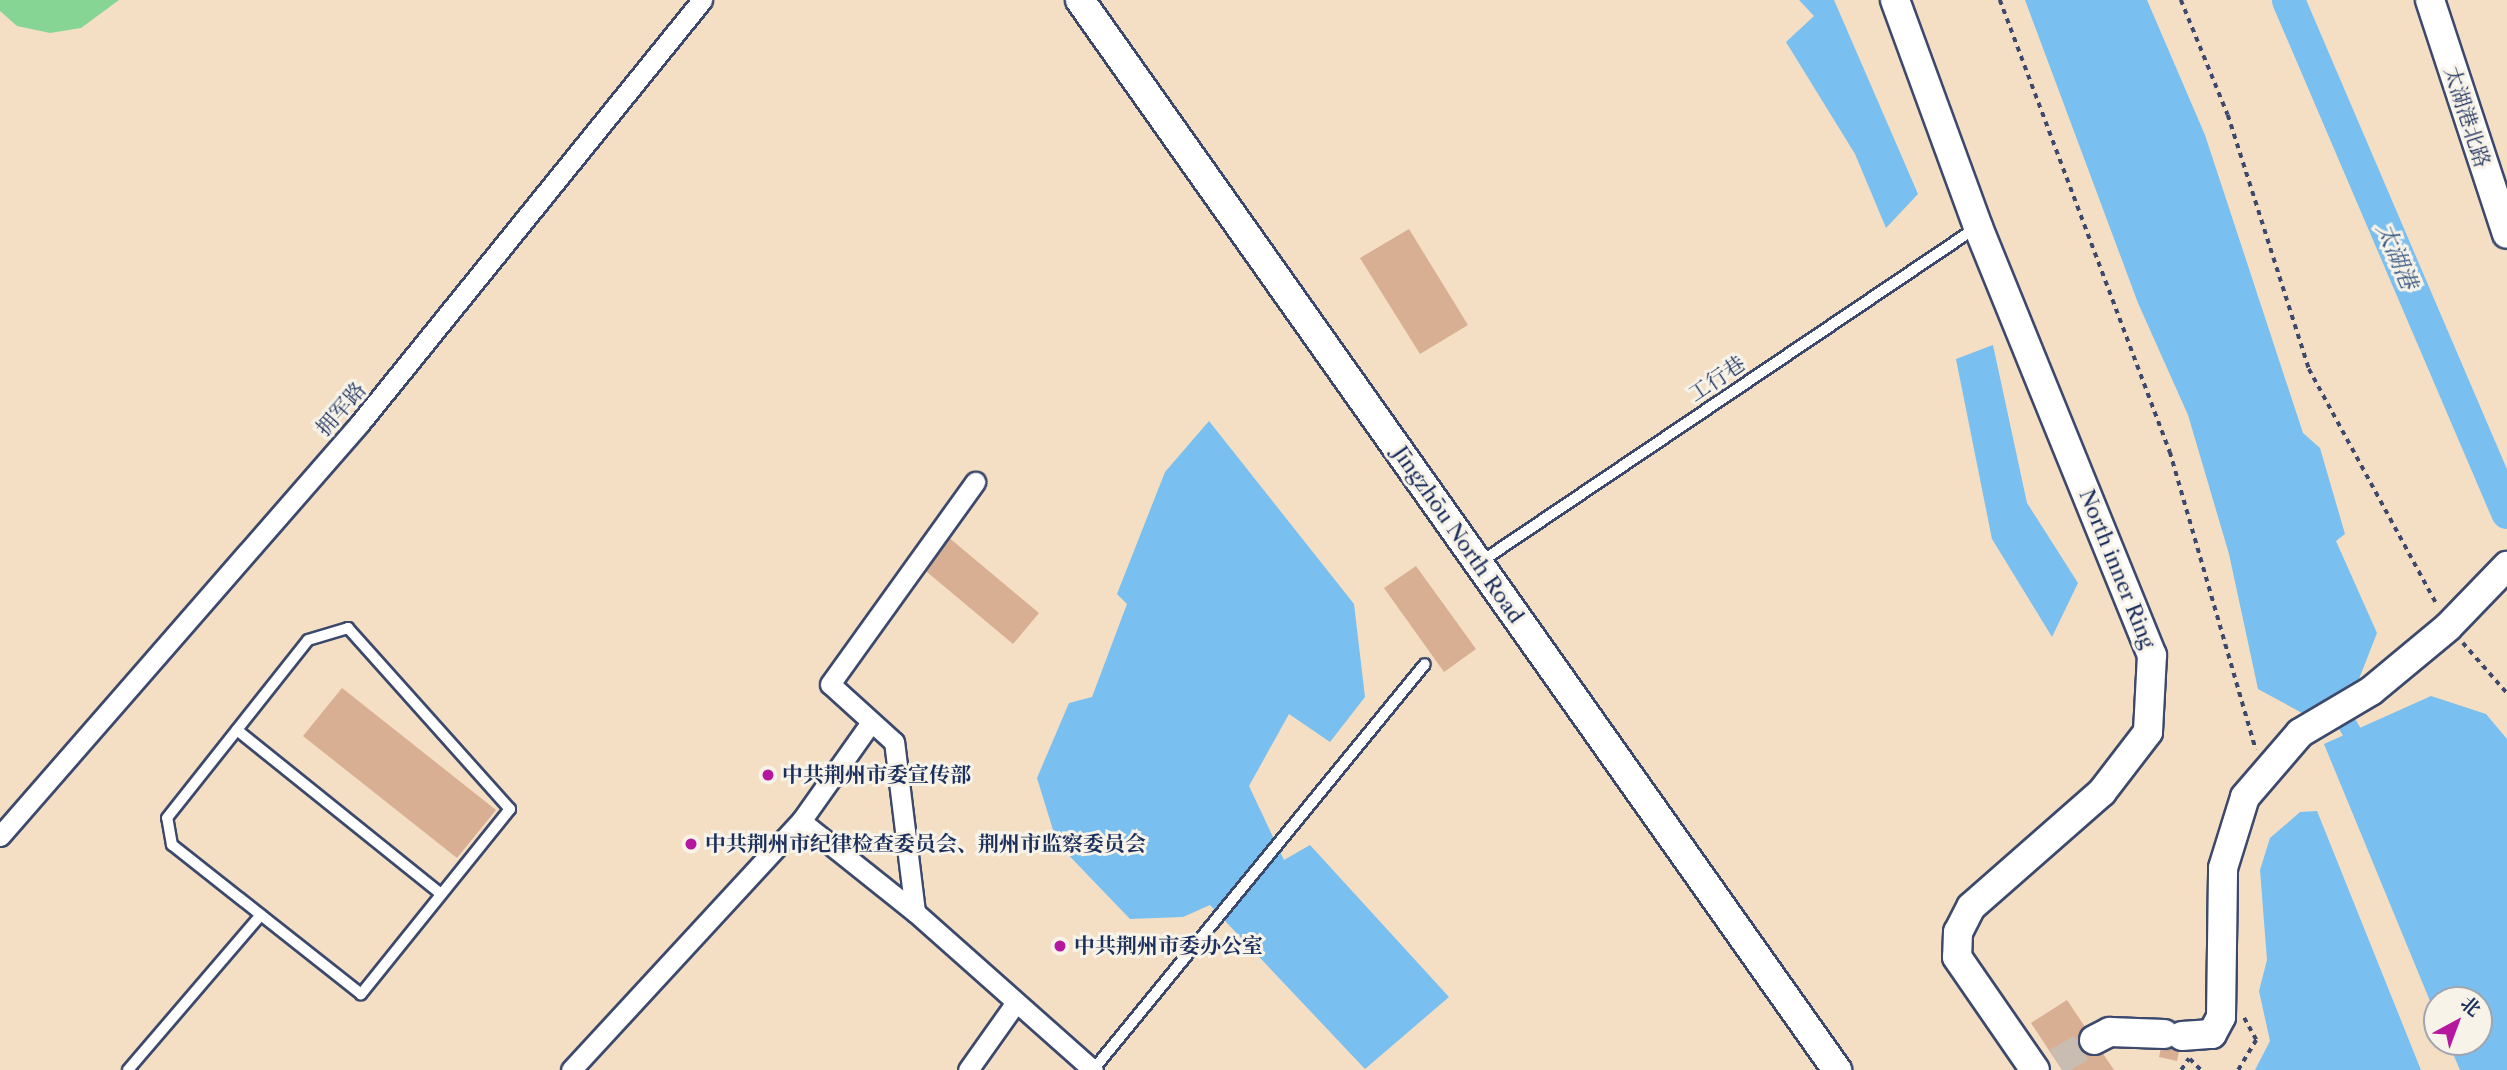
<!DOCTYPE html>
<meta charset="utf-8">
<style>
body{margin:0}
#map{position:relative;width:2507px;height:1070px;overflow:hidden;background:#f4dfc4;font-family:"Libre Caslon Text","Noto Serif SC",serif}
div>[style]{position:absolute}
.green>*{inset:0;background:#86d594}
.water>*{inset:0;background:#79bff0}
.canal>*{height:19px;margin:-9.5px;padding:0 9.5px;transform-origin:9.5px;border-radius:9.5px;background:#79bff0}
.river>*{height:33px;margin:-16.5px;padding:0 16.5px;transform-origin:16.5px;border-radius:16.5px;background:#79bff0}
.building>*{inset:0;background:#d8af93}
.secondary-tunnel>*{height:28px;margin-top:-14px;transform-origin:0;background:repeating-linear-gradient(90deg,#c9bcb0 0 28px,transparent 0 42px)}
.path>*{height:3.5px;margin-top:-1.75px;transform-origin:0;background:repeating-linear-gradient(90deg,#3c496d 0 5px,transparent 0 10px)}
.roads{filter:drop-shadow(2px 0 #3c496d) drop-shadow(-2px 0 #3c496d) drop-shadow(0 2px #3c496d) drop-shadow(0 -2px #3c496d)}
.lane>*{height:10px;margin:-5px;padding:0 5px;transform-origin:5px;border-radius:5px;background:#fff}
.street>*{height:19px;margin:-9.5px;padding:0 9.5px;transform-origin:9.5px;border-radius:9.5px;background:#fff}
.secondary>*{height:28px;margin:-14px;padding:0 14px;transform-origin:14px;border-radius:14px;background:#fff}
.dots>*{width:19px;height:19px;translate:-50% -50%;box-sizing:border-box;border:4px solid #f7f3e8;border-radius:50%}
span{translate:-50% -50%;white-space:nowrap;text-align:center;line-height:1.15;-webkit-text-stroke:6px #f7f3e8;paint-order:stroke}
.street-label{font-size:21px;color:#1b2f5e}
.poi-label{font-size:21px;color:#1b2f5e;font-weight:700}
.left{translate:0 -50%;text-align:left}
.water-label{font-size:23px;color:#325382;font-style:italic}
.north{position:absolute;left:2423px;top:986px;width:70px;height:70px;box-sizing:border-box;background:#f7f3e8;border:2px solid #9fa5b1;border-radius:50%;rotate:41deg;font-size:19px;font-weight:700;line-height:28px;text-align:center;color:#1b2f5e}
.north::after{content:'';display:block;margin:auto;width:24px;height:32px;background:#b5179e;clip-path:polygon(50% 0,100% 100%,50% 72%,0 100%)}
</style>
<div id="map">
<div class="green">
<i style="clip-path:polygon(0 0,119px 0,81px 28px,50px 33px,17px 26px,0 11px)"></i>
</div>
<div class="water">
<i style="clip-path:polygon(1799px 0,1834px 0,1918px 194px,1886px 228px,1855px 154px,1786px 42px,1814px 16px)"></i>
<i style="clip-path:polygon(2025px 0,2147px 0,2205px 135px,2303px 433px,2320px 448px,2345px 534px,2336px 541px,2377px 633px,2359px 679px,2302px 713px,2258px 689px,2229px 554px,2188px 415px,2138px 303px)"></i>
<i style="clip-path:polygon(1993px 345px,2027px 503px,2078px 583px,2052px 637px,1992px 539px,1956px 359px)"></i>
<i style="clip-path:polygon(1209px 421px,1354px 604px,1365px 697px,1330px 742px,1289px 714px,1249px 786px,1284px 860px,1310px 845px,1449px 997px,1365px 1069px,1210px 905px,1183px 917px,1130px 919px,1057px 843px,1037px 778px,1069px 703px,1092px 697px,1127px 604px,1117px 594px,1165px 472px)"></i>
<i style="clip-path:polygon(2431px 696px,2486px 714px,2507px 739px,2507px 1070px,2460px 1070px,2448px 1042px,2479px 1042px,2479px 1000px,2437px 1000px,2437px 1018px,2324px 744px)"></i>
<i style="clip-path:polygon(2317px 811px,2421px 1070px,2255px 1070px,2270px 1041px,2259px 991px,2267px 960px,2260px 870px,2270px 838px,2300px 812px)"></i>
</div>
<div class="canal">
<i style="left:2317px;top:673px;width:93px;rotate:59.6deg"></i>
</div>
<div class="river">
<i style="left:2288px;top:0;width:557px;rotate:66.84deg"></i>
</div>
<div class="building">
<i style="clip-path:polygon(1409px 229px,1468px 325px,1420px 354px,1360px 258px)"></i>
<i style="clip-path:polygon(947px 536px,1039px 613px,1013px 644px,921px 567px)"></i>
<i style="clip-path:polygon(1416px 566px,1476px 649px,1444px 672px,1384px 588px)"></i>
<i style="clip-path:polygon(342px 688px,496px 810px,457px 858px,303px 736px)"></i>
<i style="clip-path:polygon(2067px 1000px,2114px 1070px,2062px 1070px,2031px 1023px)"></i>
<i style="clip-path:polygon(2167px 1020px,2185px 1023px,2177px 1061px,2159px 1057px)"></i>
</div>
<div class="secondary-tunnel">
<i style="left:2057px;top:1062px;width:43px;rotate:-30.7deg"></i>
</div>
<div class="path">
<i style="left:2000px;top:0;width:483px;rotate:69.4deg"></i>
<i style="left:2170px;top:452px;width:310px;rotate:73.9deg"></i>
<i style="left:2181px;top:0;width:124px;rotate:67.8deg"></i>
<i style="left:2228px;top:115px;width:267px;rotate:72.3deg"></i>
<i style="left:2309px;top:369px;width:268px;rotate:61.5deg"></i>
<i style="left:2463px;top:643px;width:67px;rotate:48.7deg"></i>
<i style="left:2190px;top:1059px;width:16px;rotate:45deg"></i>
<i style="left:2181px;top:1070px;width:14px;rotate:-56deg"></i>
<i style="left:2238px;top:1070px;width:35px;rotate:-59deg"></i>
<i style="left:2256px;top:1040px;width:26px;rotate:-119deg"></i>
</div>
<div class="roads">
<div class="lane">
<i style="left:1482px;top:561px;width:597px;rotate:-34.01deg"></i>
<i style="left:348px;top:628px;width:243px;rotate:48.2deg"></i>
<i style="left:510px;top:809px;width:238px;rotate:128.8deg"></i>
<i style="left:361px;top:994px;width:241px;rotate:-141.7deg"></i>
<i style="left:172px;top:845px;width:27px;rotate:-100deg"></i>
<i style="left:167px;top:818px;width:227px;rotate:-51.6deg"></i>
<i style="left:308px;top:640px;width:42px;rotate:-16.7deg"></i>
<i style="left:237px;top:730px;width:262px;rotate:38.8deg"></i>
<i style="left:128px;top:1070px;width:204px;rotate:-49.4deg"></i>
<i style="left:1093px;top:1070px;width:524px;rotate:-50.73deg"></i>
</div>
<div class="street">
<i style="left:801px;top:821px;width:121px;rotate:-54.7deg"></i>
<i style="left:0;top:836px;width:548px;rotate:-48.92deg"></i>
<i style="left:360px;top:423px;width:544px;rotate:-51.04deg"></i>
<i style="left:915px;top:912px;width:171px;rotate:-97deg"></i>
<i style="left:894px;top:742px;width:86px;rotate:-137.8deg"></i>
<i style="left:830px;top:684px;width:249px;rotate:-54.3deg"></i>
<i style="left:571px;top:1070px;width:339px;rotate:-47.3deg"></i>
<i style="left:801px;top:821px;width:146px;rotate:38.6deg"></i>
<i style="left:915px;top:912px;width:238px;rotate:41.6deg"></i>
<i style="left:968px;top:1070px;width:80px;rotate:-54.7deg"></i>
</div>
<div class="secondary">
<i style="left:1080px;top:0;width:1311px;rotate:54.72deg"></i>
<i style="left:1895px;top:0;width:242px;rotate:69.9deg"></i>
<i style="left:1978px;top:227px;width:462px;rotate:67.9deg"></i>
<i style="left:2152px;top:655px;width:77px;rotate:93deg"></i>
<i style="left:2148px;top:732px;width:76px;rotate:127.5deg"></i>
<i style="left:2102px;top:792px;width:174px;rotate:138.7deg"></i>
<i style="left:1971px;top:907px;width:28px;rotate:117deg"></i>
<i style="left:1958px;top:932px;width:25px;rotate:92deg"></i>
<i style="left:1957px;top:957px;width:137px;rotate:55.4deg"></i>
<i style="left:2430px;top:0;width:246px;rotate:71.8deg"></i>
<i style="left:2182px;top:1036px;width:30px;rotate:-4deg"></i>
<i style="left:2212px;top:1034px;width:19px;rotate:-62deg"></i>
<i style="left:2221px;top:1017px;width:149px;rotate:-89.2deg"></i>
<i style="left:2223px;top:868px;width:74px;rotate:-72.8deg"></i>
<i style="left:2245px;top:797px;width:84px;rotate:-49.3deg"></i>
<i style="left:2300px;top:733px;width:82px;rotate:-30.6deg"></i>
<i style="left:2371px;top:691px;width:100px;rotate:-39.7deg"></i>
<i style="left:2448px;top:627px;width:85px;rotate:-46deg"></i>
<i style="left:2094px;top:1040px;width:18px;rotate:-27deg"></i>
<i style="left:2110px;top:1032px;width:54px;rotate:2.1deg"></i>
</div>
</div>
<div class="dots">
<i style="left:768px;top:775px;background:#b5179e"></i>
<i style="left:691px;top:844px;background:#b5179e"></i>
<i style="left:1060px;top:946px;background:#b5179e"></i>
</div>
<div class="street-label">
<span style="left:2467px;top:117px;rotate:72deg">太湖港北路</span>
<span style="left:1717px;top:379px;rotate:-34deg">工行巷</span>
<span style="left:341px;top:409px;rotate:-49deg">拥军路</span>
<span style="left:1458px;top:535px;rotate:55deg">Jīngzhōu North Road</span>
<span style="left:2117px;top:569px;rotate:68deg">North inner Ring</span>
</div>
<div class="poi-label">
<span class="left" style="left:782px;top:775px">中共荆州市委宣传部</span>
<span class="left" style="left:705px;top:844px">中共荆州市纪律检查委员会、荆州市监察委员会</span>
<span class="left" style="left:1074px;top:946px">中共荆州市委办公室</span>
</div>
<div class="water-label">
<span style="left:2397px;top:256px;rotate:67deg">太湖港</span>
</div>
<div class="north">北</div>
</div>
